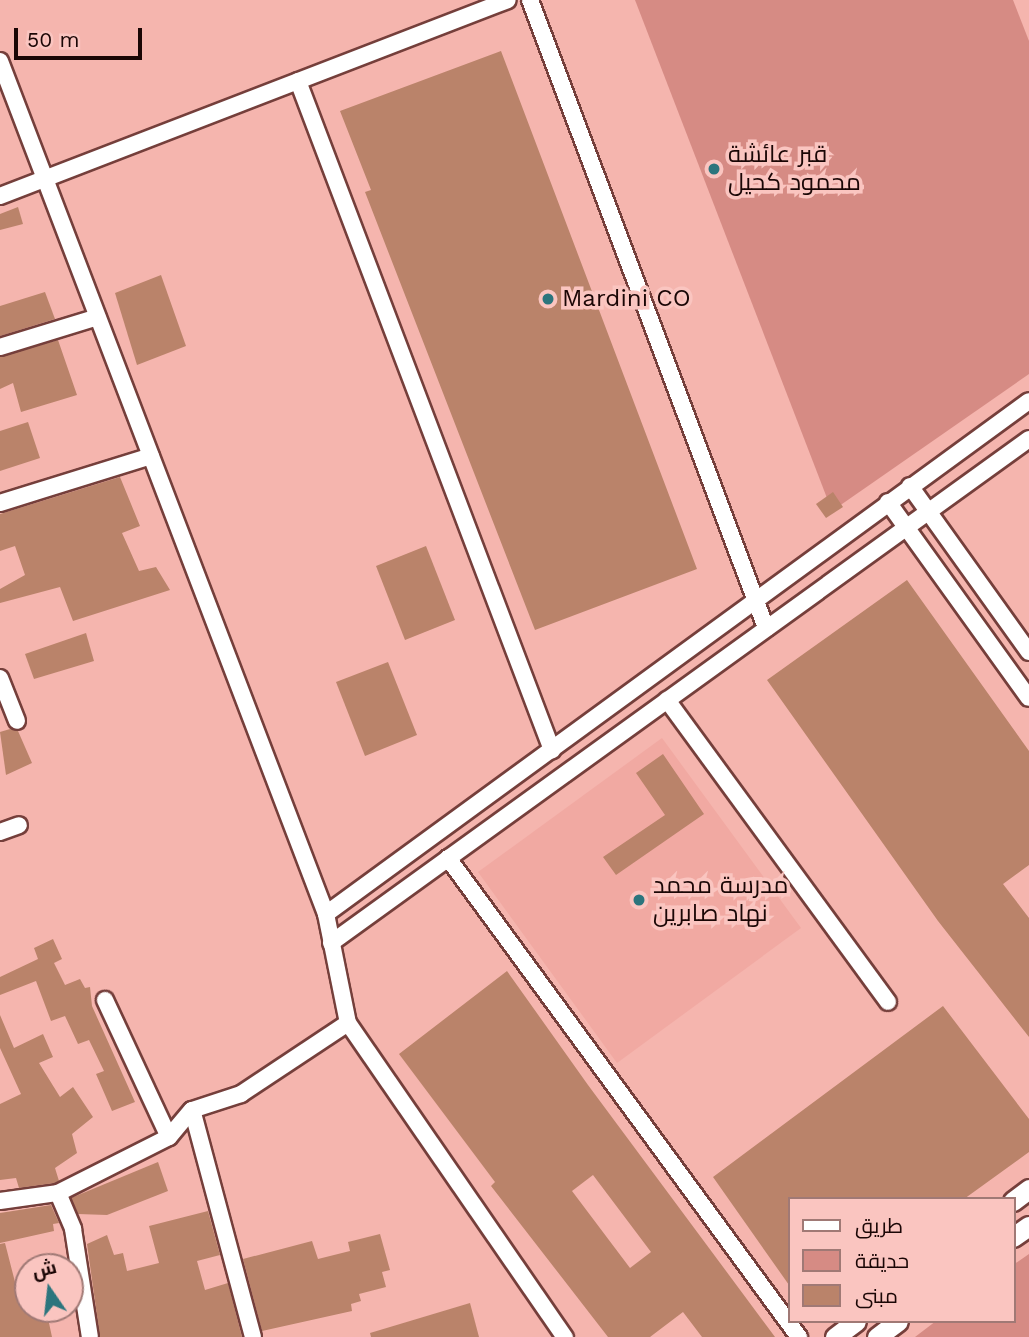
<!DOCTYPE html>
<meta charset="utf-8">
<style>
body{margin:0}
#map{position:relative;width:1029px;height:1337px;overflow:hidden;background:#f5b5ae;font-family:"Work Sans",Cairo,sans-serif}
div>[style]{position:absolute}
.built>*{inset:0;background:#f1a9a2}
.green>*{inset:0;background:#d68b84}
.building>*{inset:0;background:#ba836a}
.roads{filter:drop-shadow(2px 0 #753f3b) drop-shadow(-2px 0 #753f3b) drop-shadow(0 2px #753f3b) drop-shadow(0 -2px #753f3b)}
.minor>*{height:16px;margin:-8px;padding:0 8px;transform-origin:8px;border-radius:8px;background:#fff}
.tertiary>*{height:19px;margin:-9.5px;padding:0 9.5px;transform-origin:9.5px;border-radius:9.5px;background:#fff}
.dots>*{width:19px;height:19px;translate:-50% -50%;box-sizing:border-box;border:4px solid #fac5c0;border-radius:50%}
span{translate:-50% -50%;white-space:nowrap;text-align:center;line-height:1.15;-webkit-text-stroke:7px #fac5c0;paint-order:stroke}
.poi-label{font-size:24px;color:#1a0605}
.left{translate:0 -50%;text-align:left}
.legend{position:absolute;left:788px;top:1197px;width:228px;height:126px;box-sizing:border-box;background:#fac5c0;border:2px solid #a07975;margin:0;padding:9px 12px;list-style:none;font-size:21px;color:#1a0605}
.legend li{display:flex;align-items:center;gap:14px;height:35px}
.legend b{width:35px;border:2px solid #a07975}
.north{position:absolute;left:14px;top:1253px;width:70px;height:70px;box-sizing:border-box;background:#fac5c0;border:2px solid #a07975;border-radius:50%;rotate:346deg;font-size:19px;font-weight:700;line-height:28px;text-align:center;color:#1a0605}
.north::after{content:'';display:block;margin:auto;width:24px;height:32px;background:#2c757d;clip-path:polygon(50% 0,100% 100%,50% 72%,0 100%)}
.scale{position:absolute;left:14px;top:28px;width:128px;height:32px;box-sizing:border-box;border:4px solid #1a0605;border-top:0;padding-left:9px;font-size:21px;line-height:24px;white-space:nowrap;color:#1a0605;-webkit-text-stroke:5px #fac5c0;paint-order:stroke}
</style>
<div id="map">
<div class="built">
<i style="clip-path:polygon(662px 738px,801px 928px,617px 1063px,478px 872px)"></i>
</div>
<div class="green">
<i style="clip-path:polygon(635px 0,1013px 0,1029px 41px,1029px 374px,832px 511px)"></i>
<i style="clip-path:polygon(1029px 1254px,1029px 1337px,915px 1337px,936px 1321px,1013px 1321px,1013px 1265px)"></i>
</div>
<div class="building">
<i style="clip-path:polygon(501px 51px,697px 569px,535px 630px,365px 192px,371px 190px,340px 111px)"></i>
<i style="clip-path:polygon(18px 207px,23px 224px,0 230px,0 214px)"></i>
<i style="clip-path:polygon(161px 275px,186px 346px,137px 365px,115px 293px)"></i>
<i style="clip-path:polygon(45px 292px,55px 319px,0 336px,0 306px)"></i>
<i style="clip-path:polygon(58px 340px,77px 395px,21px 412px,13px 383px,0 389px,0 357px)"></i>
<i style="clip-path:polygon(28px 422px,40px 458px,0 471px,0 431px)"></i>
<i style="clip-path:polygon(120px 477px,140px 526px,122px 533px,139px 571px,156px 567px,170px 590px,73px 621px,60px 587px,0 603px,0 589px,25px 575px,15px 546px,0 551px,0 514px)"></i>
<i style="clip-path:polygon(833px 492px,843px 507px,826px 518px,816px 504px)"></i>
<i style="clip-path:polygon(426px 546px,455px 620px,405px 640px,376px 566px)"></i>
<i style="clip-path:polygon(907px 580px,1029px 751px,1029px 865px,1003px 884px,1029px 918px,1029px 1037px,938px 921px,767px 680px)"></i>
<i style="clip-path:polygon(86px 633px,94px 661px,34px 679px,25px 654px)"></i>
<i style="clip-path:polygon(388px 662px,417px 735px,365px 756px,336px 682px)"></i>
<i style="clip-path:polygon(10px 729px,18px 731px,32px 763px,6px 775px,0 732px)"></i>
<i style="clip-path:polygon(663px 754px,704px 814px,616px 875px,603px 857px,665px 815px,636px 773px)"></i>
<i style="clip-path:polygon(53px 939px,62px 959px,54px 963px,65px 985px,80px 979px,85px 988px,90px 987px,92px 1006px,135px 1102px,112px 1111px,96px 1074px,104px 1071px,89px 1040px,78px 1044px,65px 1016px,51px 1021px,36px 981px,0 995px,0 977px,38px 959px,34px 948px)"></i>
<i style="clip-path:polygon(evenodd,507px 971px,588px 1085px,775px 1337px,702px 1337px,683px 1312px,650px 1337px,608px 1337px,491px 1186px,495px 1182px,399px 1054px,507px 971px,593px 1175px,651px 1252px,630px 1268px,572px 1191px,593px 1175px)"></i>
<i style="clip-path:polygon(943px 1006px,1029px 1119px,1029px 1152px,964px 1199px,789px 1199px,789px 1285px,713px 1177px)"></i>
<i style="clip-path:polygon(0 1015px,14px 1048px,43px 1034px,53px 1057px,39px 1063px,60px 1097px,73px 1087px,93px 1117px,72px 1134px,77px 1153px,55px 1168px,59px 1181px,55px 1183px,19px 1188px,16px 1178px,0 1180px,0 1104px,21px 1094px,0 1048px)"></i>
<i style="clip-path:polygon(158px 1162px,168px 1191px,107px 1215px,78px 1214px,71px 1198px)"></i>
<i style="clip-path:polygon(51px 1205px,59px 1223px,53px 1224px,54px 1231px,0 1243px,0 1213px)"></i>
<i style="clip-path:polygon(208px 1211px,220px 1255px,197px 1261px,205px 1290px,228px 1283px,242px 1337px,100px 1337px,87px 1244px,107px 1235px,114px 1255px,123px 1253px,127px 1271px,159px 1263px,149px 1226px)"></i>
<i style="clip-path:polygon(380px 1234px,390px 1270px,382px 1272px,386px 1287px,359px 1294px,361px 1301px,351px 1304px,352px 1311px,262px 1331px,243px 1259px,312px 1241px,318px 1259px,350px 1251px,348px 1242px)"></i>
<i style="clip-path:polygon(5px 1243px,15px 1282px,24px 1280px,28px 1309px,46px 1309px,52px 1337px,0 1337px,0 1244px)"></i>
<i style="clip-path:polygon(470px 1303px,479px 1337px,371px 1337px,370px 1333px)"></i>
</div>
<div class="roads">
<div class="minor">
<i style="left:530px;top:0;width:671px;rotate:69.4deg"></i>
<i style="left:0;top:61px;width:913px;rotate:69.08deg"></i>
<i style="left:326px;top:914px;width:111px;rotate:78.6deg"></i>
<i style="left:348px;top:1023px;width:382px;rotate:55.4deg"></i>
<i style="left:298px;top:81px;width:716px;rotate:69.21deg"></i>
<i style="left:0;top:196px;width:544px;rotate:-21.1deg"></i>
<i style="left:0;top:347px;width:102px;rotate:-17deg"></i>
<i style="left:910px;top:486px;width:204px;rotate:54.4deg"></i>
<i style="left:888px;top:502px;width:241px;rotate:54.3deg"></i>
<i style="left:0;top:503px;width:158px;rotate:-17.3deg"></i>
<i style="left:0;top:678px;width:46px;rotate:68.4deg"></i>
<i style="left:667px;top:700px;width:374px;rotate:53.8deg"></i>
<i style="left:0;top:832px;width:20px;rotate:-20deg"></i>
<i style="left:448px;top:858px;width:594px;rotate:53.77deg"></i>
<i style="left:326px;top:914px;width:870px;rotate:-36.12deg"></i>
<i style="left:331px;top:943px;width:861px;rotate:-35.83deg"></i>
<i style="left:105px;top:1000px;width:151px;rotate:65deg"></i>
<i style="left:58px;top:1193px;width:39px;rotate:67deg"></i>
<i style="left:73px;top:1229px;width:109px;rotate:81.1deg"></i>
<i style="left:0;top:1201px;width:59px;rotate:-7.9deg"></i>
<i style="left:58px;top:1193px;width:124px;rotate:-26.8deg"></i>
<i style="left:169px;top:1137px;width:35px;rotate:-50deg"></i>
<i style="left:253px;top:1337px;width:235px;rotate:-105deg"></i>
<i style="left:192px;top:1110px;width:52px;rotate:-18.1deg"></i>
<i style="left:241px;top:1094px;width:128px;rotate:-33.6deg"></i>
</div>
<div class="tertiary">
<i style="left:1013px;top:1201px;width:20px;rotate:-37deg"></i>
<i style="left:1013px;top:1237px;width:19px;rotate:-35deg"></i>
<i style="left:835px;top:1337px;width:26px;rotate:-37deg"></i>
<i style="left:877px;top:1337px;width:26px;rotate:-37deg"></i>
</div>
</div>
<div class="dots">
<i style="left:714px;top:169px;background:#2c757d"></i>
<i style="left:548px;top:299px;background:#2c757d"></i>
<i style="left:639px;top:900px;background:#2c757d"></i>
</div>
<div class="poi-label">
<span class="left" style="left:728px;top:169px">قبر عائشة<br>محمود كحيل</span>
<span class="left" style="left:562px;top:299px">Mardini CO</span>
<span class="left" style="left:653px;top:900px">مدرسة محمد<br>نهاد صابرين</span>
</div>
<ul class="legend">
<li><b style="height:9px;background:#fff"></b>طريق</li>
<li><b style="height:19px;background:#d68b84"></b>حديقة</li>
<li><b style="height:19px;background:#ba836a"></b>مبنى</li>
</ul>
<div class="north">ش</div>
<div class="scale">50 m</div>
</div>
